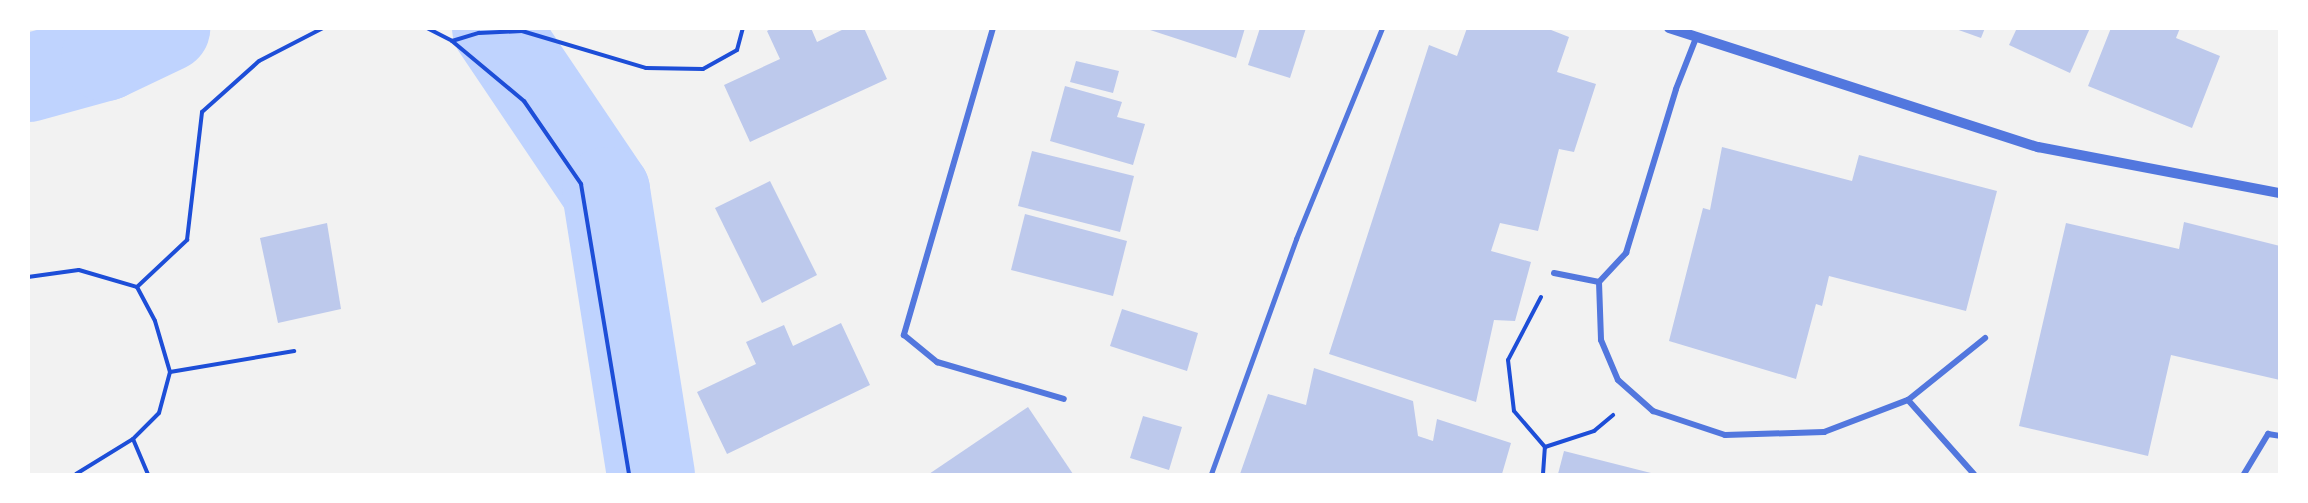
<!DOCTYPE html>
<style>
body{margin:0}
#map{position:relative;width:2308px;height:503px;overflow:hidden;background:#f2f2f2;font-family:"Exo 2",sans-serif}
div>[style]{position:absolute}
.river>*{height:88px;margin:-44px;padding:0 44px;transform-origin:44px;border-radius:44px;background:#bfd3fe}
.building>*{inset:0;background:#bdc9ec}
.path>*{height:4px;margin:-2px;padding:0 2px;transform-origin:2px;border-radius:2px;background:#1d4ed8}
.service>*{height:4.5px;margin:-2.25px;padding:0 2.25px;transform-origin:2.25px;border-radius:2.25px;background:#5277de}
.minor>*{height:6px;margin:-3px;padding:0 3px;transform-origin:3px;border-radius:3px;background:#5277de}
.tertiary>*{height:10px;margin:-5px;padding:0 5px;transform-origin:5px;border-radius:5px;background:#5277de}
span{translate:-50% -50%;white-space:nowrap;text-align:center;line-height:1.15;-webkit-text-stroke:4.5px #fff;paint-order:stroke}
.frame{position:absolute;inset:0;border:30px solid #fff;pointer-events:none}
</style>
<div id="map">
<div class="river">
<i style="left:496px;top:28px;width:197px;rotate:56deg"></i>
<i style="left:606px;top:191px;width:287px;rotate:81deg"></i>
<i style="left:28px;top:78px;width:80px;rotate:-15.3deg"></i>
<i style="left:105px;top:57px;width:68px;rotate:-25.4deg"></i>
</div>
<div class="building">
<i style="clip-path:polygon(772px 28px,811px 28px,817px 42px,846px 28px,864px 28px,887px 79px,750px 142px,724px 85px,780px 59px,767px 31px)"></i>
<i style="clip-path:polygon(1144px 28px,1245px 28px,1236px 58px)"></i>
<i style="clip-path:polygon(1260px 28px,1306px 28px,1290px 78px,1248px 65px)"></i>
<i style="clip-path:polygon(1467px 28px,1546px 28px,1569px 37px,1557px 72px,1596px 84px,1574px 152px,1559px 149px,1538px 231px,1500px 223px,1491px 251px,1531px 262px,1515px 321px,1494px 320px,1476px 402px,1329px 354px,1429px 45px,1457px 56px)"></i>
<i style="clip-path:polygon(1953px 28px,1985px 28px,1981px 38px)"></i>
<i style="clip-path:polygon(2017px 28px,2090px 28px,2070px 73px,2009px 45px)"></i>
<i style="clip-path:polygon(2111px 28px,2180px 28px,2176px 38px,2220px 56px,2192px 128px,2088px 86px)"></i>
<i style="clip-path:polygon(1076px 61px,1119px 71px,1113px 93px,1070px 82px)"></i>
<i style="clip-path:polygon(1065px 86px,1122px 102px,1117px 117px,1145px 124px,1133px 165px,1050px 141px)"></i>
<i style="clip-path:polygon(1722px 147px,1852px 181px,1859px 155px,1997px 191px,1966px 311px,1829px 276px,1822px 306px,1816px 304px,1796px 379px,1669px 341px,1703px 208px,1710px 210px)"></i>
<i style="clip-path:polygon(1032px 151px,1134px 176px,1120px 232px,1018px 206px)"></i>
<i style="clip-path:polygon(770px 181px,817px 275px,762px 303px,715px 208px)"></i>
<i style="clip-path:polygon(1025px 214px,1127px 241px,1113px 296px,1011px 270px)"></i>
<i style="clip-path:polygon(2184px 222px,2280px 246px,2280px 380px,2171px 355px,2148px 456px,2019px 426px,2066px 223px,2179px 249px)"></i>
<i style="clip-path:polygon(327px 223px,341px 309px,278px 323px,260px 238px)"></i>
<i style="clip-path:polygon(1122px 309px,1198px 333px,1187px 371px,1110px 346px)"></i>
<i style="clip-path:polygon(841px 323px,870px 385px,727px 454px,697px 392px,756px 364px,746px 342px,784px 325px,793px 346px)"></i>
<i style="clip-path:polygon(1314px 368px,1413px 401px,1418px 436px,1433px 441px,1437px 419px,1511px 443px,1502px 474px,1240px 474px,1268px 394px,1306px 405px)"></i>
<i style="clip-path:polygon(1028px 407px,1073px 474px,929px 474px)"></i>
<i style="clip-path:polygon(1143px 416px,1182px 427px,1169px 470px,1130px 458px)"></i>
<i style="clip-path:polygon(1564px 451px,1655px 474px,1558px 474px)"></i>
</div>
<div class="path">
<i style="left:427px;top:28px;width:28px;rotate:27deg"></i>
<i style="left:452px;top:41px;width:94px;rotate:39.8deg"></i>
<i style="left:524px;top:101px;width:101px;rotate:55.5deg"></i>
<i style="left:581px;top:184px;width:294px;rotate:80.6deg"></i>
<i style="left:452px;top:41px;width:28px;rotate:-17deg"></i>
<i style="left:479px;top:33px;width:43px;rotate:-2.7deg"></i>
<i style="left:522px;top:31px;width:129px;rotate:16.6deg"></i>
<i style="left:646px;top:68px;width:57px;rotate:1deg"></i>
<i style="left:703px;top:69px;width:39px;rotate:-29deg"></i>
<i style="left:737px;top:50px;width:23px;rotate:-75deg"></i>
<i style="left:28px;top:277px;width:51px;rotate:-7.8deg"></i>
<i style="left:79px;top:270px;width:60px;rotate:16.3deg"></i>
<i style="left:137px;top:287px;width:38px;rotate:62deg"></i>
<i style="left:155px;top:321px;width:53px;rotate:73.6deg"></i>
<i style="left:170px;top:372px;width:42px;rotate:105deg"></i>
<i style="left:159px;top:413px;width:37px;rotate:135deg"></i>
<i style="left:137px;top:287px;width:69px;rotate:-43.2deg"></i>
<i style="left:187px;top:240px;width:129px;rotate:-83.3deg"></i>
<i style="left:202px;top:112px;width:76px;rotate:-41.8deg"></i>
<i style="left:259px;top:61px;width:72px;rotate:-27.3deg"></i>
<i style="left:1541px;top:297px;width:71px;rotate:117.6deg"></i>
<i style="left:1508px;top:360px;width:51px;rotate:83.3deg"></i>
<i style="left:1514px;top:411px;width:48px;rotate:49.3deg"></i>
<i style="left:170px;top:372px;width:126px;rotate:-9.6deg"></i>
<i style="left:76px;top:474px;width:67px;rotate:-31.6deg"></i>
<i style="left:133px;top:439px;width:38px;rotate:67deg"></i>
<i style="left:1543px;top:474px;width:27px;rotate:-86deg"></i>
<i style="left:1545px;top:447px;width:52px;rotate:-18.1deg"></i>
<i style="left:1594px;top:431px;width:25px;rotate:-40deg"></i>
</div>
<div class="service">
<i style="left:1211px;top:474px;width:250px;rotate:-70.1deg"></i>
<i style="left:1296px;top:239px;width:228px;rotate:-67.8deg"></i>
</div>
<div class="minor">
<i style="left:993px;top:28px;width:320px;rotate:106.2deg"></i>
<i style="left:904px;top:335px;width:43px;rotate:39.3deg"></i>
<i style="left:937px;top:362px;width:132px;rotate:16.2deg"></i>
<i style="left:1554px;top:273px;width:46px;rotate:11.3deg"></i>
<i style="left:1599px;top:282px;width:40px;rotate:-47deg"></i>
<i style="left:1626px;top:253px;width:171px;rotate:-73deg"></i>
<i style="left:1676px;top:89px;width:55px;rotate:-68.6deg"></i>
<i style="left:1599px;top:282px;width:58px;rotate:88deg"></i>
<i style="left:1601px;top:340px;width:43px;rotate:67deg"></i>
<i style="left:1618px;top:380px;width:47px;rotate:41.5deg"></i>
<i style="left:1653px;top:411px;width:76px;rotate:18.4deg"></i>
<i style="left:1725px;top:435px;width:99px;rotate:-1.7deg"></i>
<i style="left:1824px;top:432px;width:90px;rotate:-20.9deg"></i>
<i style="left:1908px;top:400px;width:99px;rotate:-38.8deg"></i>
<i style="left:1908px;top:400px;width:99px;rotate:48.3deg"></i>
<i style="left:2244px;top:474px;width:47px;rotate:-59deg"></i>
<i style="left:2268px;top:434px;width:12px;rotate:9deg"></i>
</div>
<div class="tertiary">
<i style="left:1669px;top:28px;width:388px;rotate:17.9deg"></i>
<i style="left:2038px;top:147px;width:246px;rotate:10.8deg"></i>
</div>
<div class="frame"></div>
</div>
